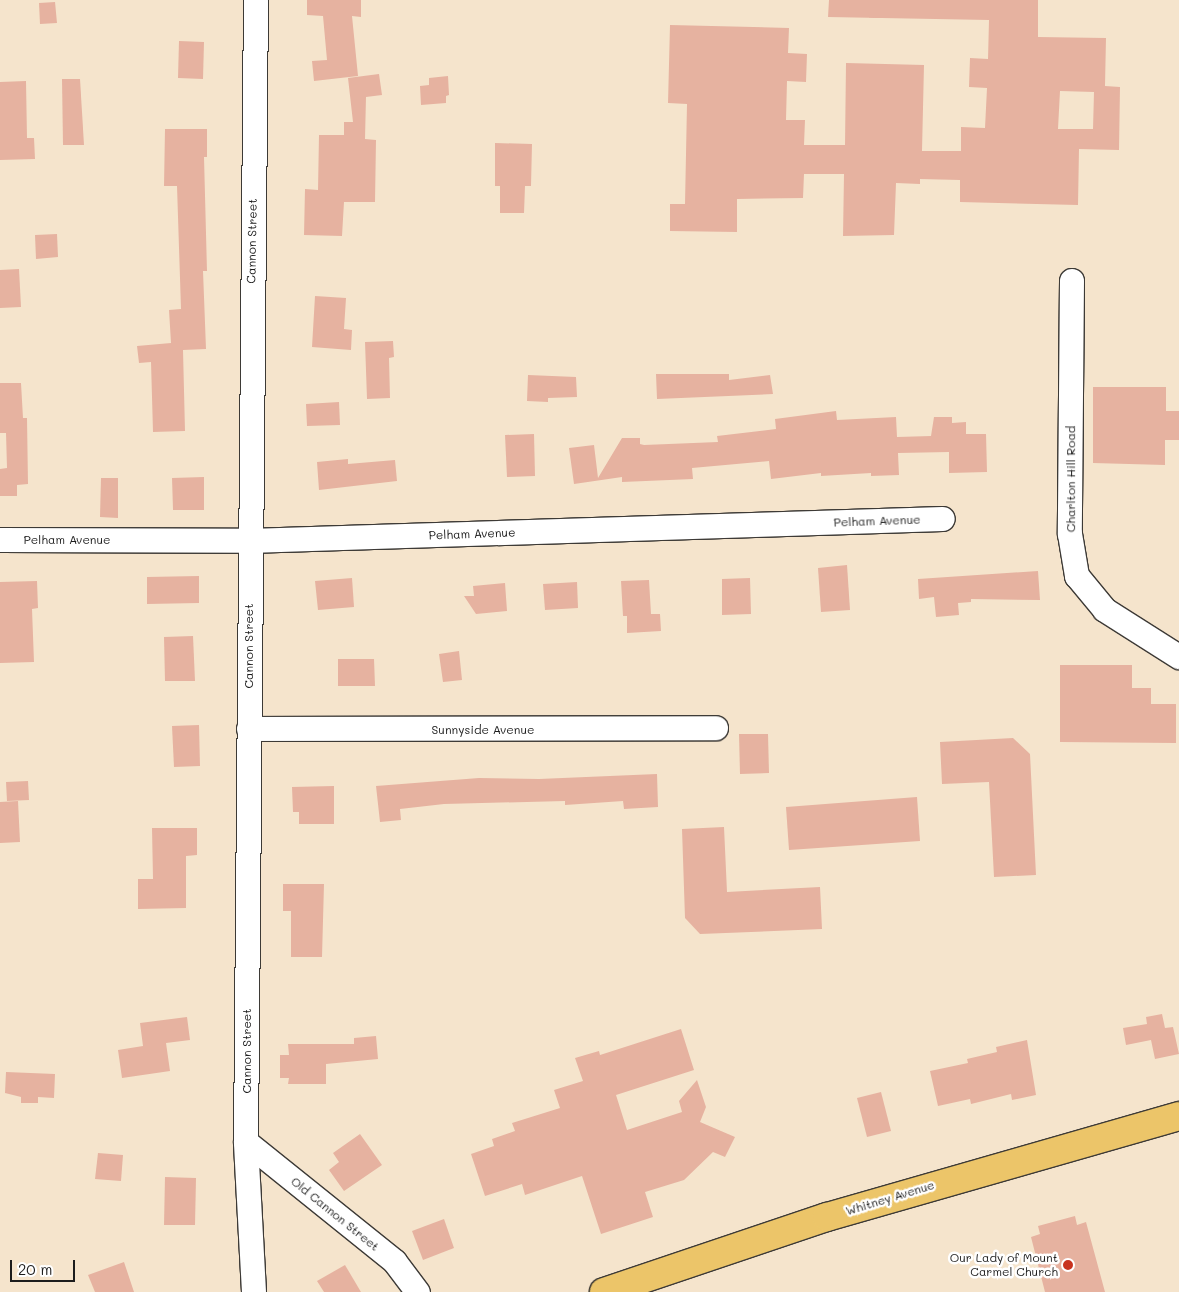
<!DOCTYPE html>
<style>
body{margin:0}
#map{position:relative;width:1179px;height:1292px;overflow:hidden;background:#f5e4cc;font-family:Mali,sans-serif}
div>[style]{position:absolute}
.building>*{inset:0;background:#e6b2a0}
.roads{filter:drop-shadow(1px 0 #3d3a36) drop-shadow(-1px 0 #3d3a36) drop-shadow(0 1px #3d3a36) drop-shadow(0 -1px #3d3a36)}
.street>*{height:24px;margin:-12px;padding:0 12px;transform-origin:12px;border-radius:12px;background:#fff}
.primary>*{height:28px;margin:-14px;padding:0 14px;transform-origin:14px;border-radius:14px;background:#ecc569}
.dots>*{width:14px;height:14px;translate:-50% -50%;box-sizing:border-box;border:2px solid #fff;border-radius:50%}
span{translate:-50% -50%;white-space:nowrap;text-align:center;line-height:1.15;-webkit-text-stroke:5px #fff;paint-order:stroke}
.street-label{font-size:12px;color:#1c1c1c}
.poi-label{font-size:12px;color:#1c1c1c}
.right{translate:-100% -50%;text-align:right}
.scale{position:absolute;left:10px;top:1260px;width:65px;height:22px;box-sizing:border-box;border:2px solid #1c1c1c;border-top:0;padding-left:6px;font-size:15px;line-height:18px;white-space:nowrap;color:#1c1c1c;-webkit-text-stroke:4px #fff;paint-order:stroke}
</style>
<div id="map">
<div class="building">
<i style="clip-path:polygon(307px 0,361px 0,361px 17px,352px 16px,358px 76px,314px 81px,312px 61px,327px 60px,323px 16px,307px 15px)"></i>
<i style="clip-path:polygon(evenodd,829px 0,1038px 0,1038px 37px,1106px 38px,1105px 86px,1120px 87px,1119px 150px,1079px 149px,1078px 205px,960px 202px,960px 180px,920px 179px,920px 184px,896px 183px,894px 235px,843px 236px,844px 174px,804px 174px,803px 198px,737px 199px,737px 232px,670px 231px,670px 204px,685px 204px,687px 104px,668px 103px,670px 25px,789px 28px,788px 53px,807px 54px,806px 82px,787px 81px,786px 120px,805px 120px,804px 145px,845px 145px,846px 63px,924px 65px,922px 151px,961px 151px,961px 127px,985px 128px,987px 88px,969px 87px,970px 58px,988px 59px,989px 20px,828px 17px,829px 0,1060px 91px,1094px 92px,1093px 129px,1058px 129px,1060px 91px)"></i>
<i style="clip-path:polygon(55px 2px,57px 23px,40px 24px,39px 3px)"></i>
<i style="clip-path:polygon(179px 41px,204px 42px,203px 79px,178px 78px)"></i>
<i style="clip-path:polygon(379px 74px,382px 95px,366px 97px,365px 139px,376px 140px,375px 202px,344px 202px,342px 236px,304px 235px,305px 189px,318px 190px,319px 135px,344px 135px,344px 122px,353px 122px,348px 78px)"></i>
<i style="clip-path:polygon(448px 76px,449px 95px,446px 96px,446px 103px,421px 105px,420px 86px,429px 85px,429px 78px)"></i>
<i style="clip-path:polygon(62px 79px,80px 79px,84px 145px,63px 145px)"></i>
<i style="clip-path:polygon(26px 81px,27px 138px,34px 138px,35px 159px,0 160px,0 82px)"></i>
<i style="clip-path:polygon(165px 129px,207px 129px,207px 157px,204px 157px,207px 271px,203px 271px,206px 349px,183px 350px,185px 431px,153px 432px,151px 362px,139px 363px,137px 346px,171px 343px,169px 310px,181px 309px,177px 186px,164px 186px)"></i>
<i style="clip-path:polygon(495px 143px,532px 144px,531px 186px,525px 186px,524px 213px,500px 213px,500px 186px,495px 186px)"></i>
<i style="clip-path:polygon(57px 234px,58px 257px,36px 259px,35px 235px)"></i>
<i style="clip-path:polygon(19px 269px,21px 307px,0 308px,0 270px)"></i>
<i style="clip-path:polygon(315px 296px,346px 298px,344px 329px,352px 330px,351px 350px,312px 347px)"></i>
<i style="clip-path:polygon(393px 341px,394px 357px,389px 358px,390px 398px,367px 399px,365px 342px)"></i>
<i style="clip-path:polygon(656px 374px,729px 374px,729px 380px,770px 375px,773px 394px,657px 399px)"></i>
<i style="clip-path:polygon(528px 375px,576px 377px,577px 397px,548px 398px,548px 402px,527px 401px)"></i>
<i style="clip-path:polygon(0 383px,21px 383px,23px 418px,27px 418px,28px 484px,17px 485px,17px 496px,0 496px,0 469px,7px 468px,6px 433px,0 433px)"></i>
<i style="clip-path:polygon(1093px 387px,1166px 387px,1166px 411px,1179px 411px,1179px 440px,1165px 440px,1165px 465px,1093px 463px)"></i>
<i style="clip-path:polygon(339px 402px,340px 425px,307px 426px,306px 404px)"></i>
<i style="clip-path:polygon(836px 411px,837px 420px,896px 417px,897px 437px,931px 436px,934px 417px,952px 417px,952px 423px,966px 422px,966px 434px,986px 434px,987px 472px,949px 473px,949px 452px,898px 453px,899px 475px,871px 476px,871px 473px,821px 476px,821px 473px,771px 479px,769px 461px,692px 468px,693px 479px,622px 482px,622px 477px,574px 484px,569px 448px,594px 445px,598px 478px,622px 438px,640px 438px,640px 444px,644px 445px,718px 442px,717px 436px,776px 429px,775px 419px)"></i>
<i style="clip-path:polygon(534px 434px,535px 476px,507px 477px,505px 435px)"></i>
<i style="clip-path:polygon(348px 459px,348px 464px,395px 460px,397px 481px,319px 490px,317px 462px)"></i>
<i style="clip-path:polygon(204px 477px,204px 510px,173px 510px,172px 478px)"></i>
<i style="clip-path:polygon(101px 478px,118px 478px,118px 518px,100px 517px)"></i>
<i style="clip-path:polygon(847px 565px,850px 610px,821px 612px,818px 568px)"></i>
<i style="clip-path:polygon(1038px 571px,1040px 600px,971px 599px,971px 602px,958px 603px,959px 615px,936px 617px,934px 597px,919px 599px,918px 579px)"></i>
<i style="clip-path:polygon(199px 576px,199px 603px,147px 604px,147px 577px)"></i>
<i style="clip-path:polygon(352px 578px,354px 607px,318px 610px,315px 581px)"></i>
<i style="clip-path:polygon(750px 578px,751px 614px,722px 615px,722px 579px)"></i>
<i style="clip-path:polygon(649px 580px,651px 614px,660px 614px,661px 631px,627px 633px,627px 616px,623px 616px,621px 581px)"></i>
<i style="clip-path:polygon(37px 581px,38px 608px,32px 609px,34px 662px,0 663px,0 582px)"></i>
<i style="clip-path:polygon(577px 582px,578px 608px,545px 610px,543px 584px)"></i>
<i style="clip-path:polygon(505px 583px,507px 611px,476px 614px,464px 596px,474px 596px,473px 586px)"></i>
<i style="clip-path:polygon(193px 636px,195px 681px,165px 681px,164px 637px)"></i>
<i style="clip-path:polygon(459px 651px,462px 680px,443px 682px,439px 654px)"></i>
<i style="clip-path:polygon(338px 659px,374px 659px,375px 686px,338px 686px)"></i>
<i style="clip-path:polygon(1060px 665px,1132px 665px,1132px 688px,1151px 688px,1151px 704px,1176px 704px,1176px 743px,1060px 742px)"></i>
<i style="clip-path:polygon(199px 725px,200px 766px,174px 767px,172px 726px)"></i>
<i style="clip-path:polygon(739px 734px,768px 734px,769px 773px,740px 774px)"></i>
<i style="clip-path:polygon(1013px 738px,1030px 754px,1036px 875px,994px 877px,989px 782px,942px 784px,940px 742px)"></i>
<i style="clip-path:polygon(657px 774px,658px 807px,624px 809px,623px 801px,565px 805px,565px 801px,444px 804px,400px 809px,401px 820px,380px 822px,376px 786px,479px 778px,539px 779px)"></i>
<i style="clip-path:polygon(28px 781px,29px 800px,7px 801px,6px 782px)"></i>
<i style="clip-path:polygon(334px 786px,334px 824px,299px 824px,299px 812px,293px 812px,292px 787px)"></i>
<i style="clip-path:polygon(917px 797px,920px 841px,789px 850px,786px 807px)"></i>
<i style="clip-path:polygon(18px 801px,20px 842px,0 843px,0 802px)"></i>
<i style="clip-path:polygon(724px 827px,727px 892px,820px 887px,822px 929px,700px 934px,685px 918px,682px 829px)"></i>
<i style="clip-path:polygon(152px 828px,197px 828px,197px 855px,186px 856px,186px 908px,138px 909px,138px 879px,153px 879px)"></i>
<i style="clip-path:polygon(283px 884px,324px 884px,322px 957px,291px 957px,291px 911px,283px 911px)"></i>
<i style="clip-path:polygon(1162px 1014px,1165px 1028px,1173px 1027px,1179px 1054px,1155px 1059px,1151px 1040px,1126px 1045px,1123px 1028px,1147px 1024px,1146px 1017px)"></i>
<i style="clip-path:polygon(187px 1017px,190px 1040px,166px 1043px,170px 1071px,122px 1078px,118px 1050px,143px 1046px,140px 1023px)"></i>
<i style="clip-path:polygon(681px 1029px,694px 1070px,616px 1095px,627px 1130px,682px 1112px,679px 1101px,697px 1080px,706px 1107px,700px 1122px,735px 1137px,725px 1157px,713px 1152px,684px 1180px,645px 1192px,653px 1217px,601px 1234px,582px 1176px,525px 1195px,522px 1184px,485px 1196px,471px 1154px,494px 1146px,492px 1139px,515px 1131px,512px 1123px,560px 1108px,554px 1090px,583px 1081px,575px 1058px,599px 1051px,600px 1055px)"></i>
<i style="clip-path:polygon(376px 1036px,378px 1059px,326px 1064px,326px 1084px,288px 1084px,289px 1078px,280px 1078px,280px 1055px,289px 1055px,288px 1044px,354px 1044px,354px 1038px)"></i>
<i style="clip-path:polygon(1027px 1040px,1036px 1095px,1012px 1100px,1011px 1094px,971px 1104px,970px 1099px,938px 1106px,930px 1071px,968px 1063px,967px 1059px,997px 1052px,996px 1047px)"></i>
<i style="clip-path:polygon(6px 1072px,55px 1074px,54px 1098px,38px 1097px,38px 1103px,21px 1103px,21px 1097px,5px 1093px)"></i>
<i style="clip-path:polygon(881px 1092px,891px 1131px,867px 1137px,857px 1098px)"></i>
<i style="clip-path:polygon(360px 1134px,382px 1165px,344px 1191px,329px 1170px,339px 1162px,333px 1153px)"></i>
<i style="clip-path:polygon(98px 1153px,123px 1155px,121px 1181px,95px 1179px)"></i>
<i style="clip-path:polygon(165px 1177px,196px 1178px,195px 1225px,164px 1225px)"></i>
<i style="clip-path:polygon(1075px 1216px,1077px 1225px,1086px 1222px,1105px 1292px,1045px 1292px,1031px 1237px,1040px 1234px,1038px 1226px)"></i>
<i style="clip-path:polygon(444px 1219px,454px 1248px,423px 1260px,412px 1231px)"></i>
<i style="clip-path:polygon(124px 1262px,134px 1292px,95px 1292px,88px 1275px)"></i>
<i style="clip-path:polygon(345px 1265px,361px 1292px,324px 1292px,317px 1281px)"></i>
</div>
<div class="roads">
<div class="street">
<i style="left:1072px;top:281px;width:253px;rotate:90.5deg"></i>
<i style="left:1070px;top:534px;width:43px;rotate:80.5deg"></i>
<i style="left:1077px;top:576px;width:44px;rotate:50.5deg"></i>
<i style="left:1105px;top:610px;width:88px;rotate:32.4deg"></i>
<i style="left:0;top:540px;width:249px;rotate:0.2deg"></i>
<i style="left:249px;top:541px;width:694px;rotate:-1.82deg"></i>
<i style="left:249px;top:729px;width:467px;rotate:-0.1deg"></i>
<i style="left:246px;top:1142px;width:191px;rotate:38.8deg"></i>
<i style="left:395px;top:1262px;width:38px;rotate:53deg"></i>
<i style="left:254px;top:1292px;width:150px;rotate:-93.1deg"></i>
<i style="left:246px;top:1142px;width:1142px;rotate:-89.5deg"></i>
</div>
<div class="primary">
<i style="left:604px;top:1292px;width:235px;rotate:-18.6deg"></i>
<i style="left:827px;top:1217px;width:366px;rotate:-16deg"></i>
</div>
</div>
<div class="dots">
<i style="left:1068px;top:1265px;background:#c8321e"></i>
</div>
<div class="street-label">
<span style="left:252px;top:241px;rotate:-89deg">Cannon Street</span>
<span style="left:1071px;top:479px;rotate:-90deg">Charlton Hill Road</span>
<span style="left:877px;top:521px;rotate:-2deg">Pelham Avenue</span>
<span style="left:472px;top:534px;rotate:-2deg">Pelham Avenue</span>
<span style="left:67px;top:540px">Pelham Avenue</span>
<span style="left:249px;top:646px;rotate:-90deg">Cannon Street</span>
<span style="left:483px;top:730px">Sunnyside Avenue</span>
<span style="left:247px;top:1051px;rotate:-90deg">Cannon Street</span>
<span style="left:890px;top:1198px;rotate:-17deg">Whitney Avenue</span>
<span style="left:335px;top:1214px;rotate:39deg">Old Cannon Street</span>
</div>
<div class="poi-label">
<span class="right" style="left:1058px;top:1265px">Our Lady of Mount<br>Carmel Church</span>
</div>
<div class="scale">20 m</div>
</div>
